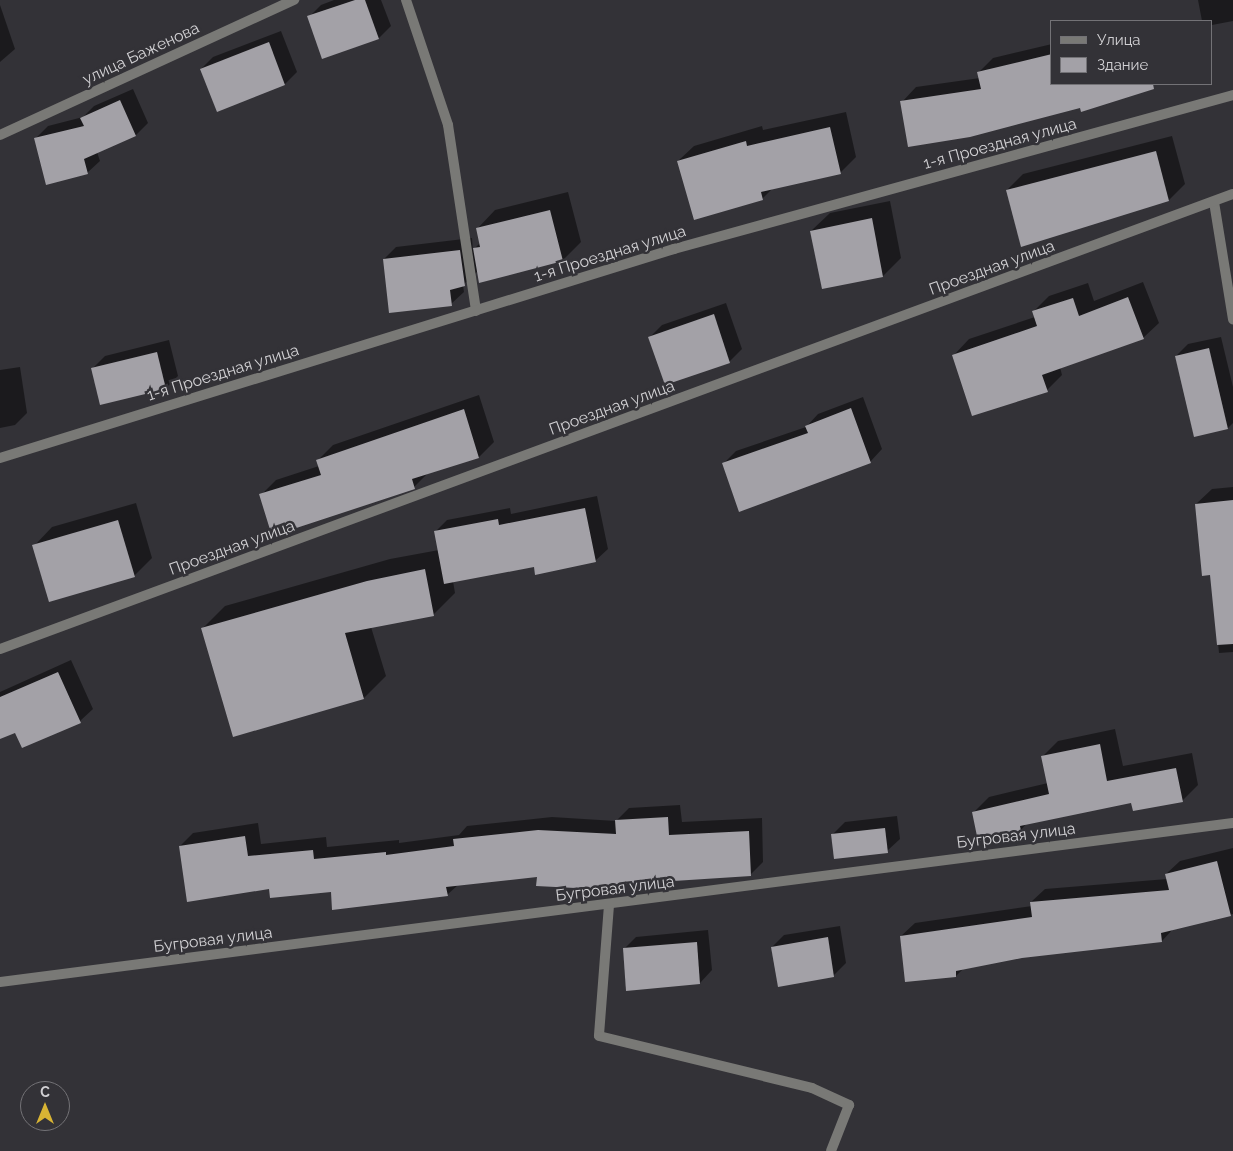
<!DOCTYPE html>
<meta charset="utf-8">
<style>
body{margin:0}
#map{position:relative;width:1233px;height:1151px;overflow:hidden;background:#333237;font-family:Raleway,sans-serif}
div>[style]{position:absolute}
.shadow>*{inset:0;background:#0007}
.building>*{inset:0;background:#a3a1a7}
.street>*{height:10px;margin:-5px;padding:0 5px;transform-origin:5px;border-radius:5px;background:#797976}
span{translate:-50% -50%;white-space:nowrap;text-align:center;line-height:1.15;-webkit-text-stroke:5px #333237;paint-order:stroke}
.street-label{font-size:16px;color:#d2d1d4}
.legend{position:absolute;left:1050px;top:20px;width:162px;height:65px;box-sizing:border-box;background:#333237;border:1px solid #737276;margin:0;padding:6px 9px;list-style:none;font-size:15px;color:#d2d1d4}
.legend li{display:flex;align-items:center;gap:10px;height:25px}
.legend b{width:25px;border:1px solid #737276}
.north{position:absolute;left:20px;top:1081px;width:50px;height:50px;box-sizing:border-box;background:#333237;border:1px solid #737276;border-radius:50%;rotate:0deg;font-size:14px;font-weight:700;line-height:20px;text-align:center;color:#d2d1d4}
.north::after{content:'';display:block;margin:auto;width:18px;height:22px;background:#d8b434;clip-path:polygon(50% 0,100% 100%,50% 72%,0 100%)}
</style>
<div id="map">
<div class="shadow">
<i style="clip-path:polygon(334px 0,381px 0,391px 26px,379px 38px,323px 58px,309px 17px,321px 5px)"></i>
<i style="clip-path:polygon(1198px 0,1233px 0,1233px 21px,1212px 25px,1212px 21px,1202px 21px)"></i>
<i style="clip-path:polygon(0 5px,15px 49px,0 62px)"></i>
<i style="clip-path:polygon(281px 31px,297px 72px,285px 84px,217px 110px,201px 69px,213px 57px)"></i>
<i style="clip-path:polygon(1052px 44px,1052px 84px,1142px 84px,1132px 95px,1081px 107px,902px 102px,916px 87px,980px 78px,978px 73px,993px 58px)"></i>
<i style="clip-path:polygon(133px 89px,148px 123px,136px 135px,97px 152px,100px 161px,87px 173px,36px 138px,48px 126px,83px 117px,94px 106px)"></i>
<i style="clip-path:polygon(846px 112px,856px 157px,840px 173px,773px 188px,762px 199px,678px 161px,694px 146px,762px 126px,763px 130px)"></i>
<i style="clip-path:polygon(1172px 136px,1185px 184px,1169px 200px,1022px 245px,1007px 190px,1023px 174px)"></i>
<i style="clip-path:polygon(568px 192px,581px 242px,563px 260px,478px 271px,463px 285px,464px 292px,451px 304px,384px 259px,396px 247px,472px 238px,473px 250px,480px 243px,477px 229px,495px 210px)"></i>
<i style="clip-path:polygon(890px 201px,901px 258px,883px 276px,811px 231px,830px 213px)"></i>
<i style="clip-path:polygon(1143px 282px,1159px 323px,1143px 338px,1060px 367px,1062px 375px,1047px 390px,954px 355px,969px 339px,1035px 317px,1033px 312px,1049px 296px,1088px 283px,1094px 301px)"></i>
<i style="clip-path:polygon(726px 303px,742px 349px,729px 362px,650px 337px,662px 325px)"></i>
<i style="clip-path:polygon(1221px 337px,1233px 387px,1233px 423px,1228px 428px,1195px 435px,1176px 356px,1188px 344px)"></i>
<i style="clip-path:polygon(169px 340px,178px 376px,166px 388px,93px 368px,105px 356px)"></i>
<i style="clip-path:polygon(20px 367px,27px 413px,15px 425px,0 428px,0 370px)"></i>
<i style="clip-path:polygon(479px 395px,494px 442px,479px 457px,429px 472px,414px 487px,261px 495px,276px 480px,319px 466px,318px 460px,333px 445px)"></i>
<i style="clip-path:polygon(863px 397px,882px 449px,870px 462px,724px 463px,736px 451px,806px 427px,818px 414px)"></i>
<i style="clip-path:polygon(1233px 487px,1233px 652px,1219px 653px,1211px 573px,1196px 504px,1212px 489px)"></i>
<i style="clip-path:polygon(597px 496px,608px 549px,595px 561px,535px 566px,453px 581px,455px 593px,433px 615px,371px 627px,386px 676px,364px 698px,203px 628px,225px 606px,390px 559px,439px 550px,435px 532px,447px 520px,510px 508px,511px 514px)"></i>
<i style="clip-path:polygon(136px 503px,152px 558px,134px 576px,34px 546px,52px 527px)"></i>
<i style="clip-path:polygon(71px 660px,93px 709px,80px 721px,23px 747px,16px 731px,0 738px,0 692px)"></i>
<i style="clip-path:polygon(1115px 729px,1123px 766px,1192px 753px,1198px 785px,1182px 801px,1132px 801px,1027px 823px,1021px 830px,973px 813px,989px 797px,1048px 783px,1042px 757px,1058px 741px)"></i>
<i style="clip-path:polygon(680px 805px,682px 822px,762px 818px,763px 862px,750px 875px,598px 884px,595px 888px,538px 876px,458px 885px,447px 895px,270px 888px,180px 846px,193px 833px,258px 823px,261px 844px,326px 837px,327px 847px,399px 840px,399px 843px,459px 835px,467px 826px,552px 817px,616px 821px,629px 808px)"></i>
<i style="clip-path:polygon(897px 816px,900px 839px,887px 851px,833px 834px,845px 822px)"></i>
<i style="clip-path:polygon(1233px 848px,1233px 914px,1174px 928px,1162px 941px,1022px 957px,963px 969px,956px 976px,901px 936px,915px 923px,1032px 906px,1031px 902px,1045px 889px,1167px 879px,1166px 874px,1180px 861px)"></i>
<i style="clip-path:polygon(840px 926px,846px 963px,834px 975px,772px 947px,784px 935px)"></i>
<i style="clip-path:polygon(708px 930px,712px 970px,700px 983px,624px 949px,636px 937px)"></i>
</div>
<div class="building">
<i style="clip-path:polygon(355px 0,365px 0,379px 39px,322px 59px,307px 16px)"></i>
<i style="clip-path:polygon(269px 42px,285px 85px,217px 112px,200px 69px)"></i>
<i style="clip-path:polygon(1052px 54px,1052px 84px,1153px 84px,1154px 89px,1081px 112px,1080px 108px,970px 137px,908px 147px,900px 101px,981px 89px,977px 72px)"></i>
<i style="clip-path:polygon(120px 100px,136px 136px,84px 159px,88px 174px,46px 185px,34px 138px,84px 126px,80px 118px)"></i>
<i style="clip-path:polygon(830px 127px,841px 174px,761px 192px,763px 200px,694px 220px,677px 161px,746px 141px,747px 146px)"></i>
<i style="clip-path:polygon(1156px 151px,1169px 201px,1021px 247px,1006px 190px)"></i>
<i style="clip-path:polygon(550px 210px,563px 261px,479px 283px,473px 248px,480px 247px,476px 228px)"></i>
<i style="clip-path:polygon(872px 218px,883px 277px,822px 289px,810px 231px)"></i>
<i style="clip-path:polygon(460px 250px,465px 286px,450px 290px,452px 306px,389px 313px,383px 259px)"></i>
<i style="clip-path:polygon(1128px 297px,1144px 339px,1042px 375px,1048px 392px,972px 416px,952px 355px,1037px 326px,1032px 311px,1073px 298px,1079px 316px)"></i>
<i style="clip-path:polygon(714px 314px,730px 363px,665px 385px,648px 337px)"></i>
<i style="clip-path:polygon(1209px 348px,1228px 429px,1194px 437px,1175px 356px)"></i>
<i style="clip-path:polygon(157px 352px,166px 389px,100px 405px,91px 368px)"></i>
<i style="clip-path:polygon(851px 408px,871px 463px,739px 512px,722px 463px,808px 433px,805px 426px)"></i>
<i style="clip-path:polygon(464px 409px,479px 458px,412px 479px,415px 489px,272px 536px,259px 494px,321px 475px,316px 460px)"></i>
<i style="clip-path:polygon(1233px 500px,1233px 644px,1217px 645px,1210px 575px,1202px 576px,1195px 504px)"></i>
<i style="clip-path:polygon(585px 508px,596px 562px,535px 575px,534px 567px,444px 584px,434px 531px,498px 519px,499px 525px)"></i>
<i style="clip-path:polygon(118px 520px,135px 577px,49px 602px,32px 545px)"></i>
<i style="clip-path:polygon(425px 569px,434px 616px,345px 633px,364px 699px,233px 737px,201px 628px,367px 581px)"></i>
<i style="clip-path:polygon(58px 672px,81px 723px,22px 748px,15px 733px,0 739px,0 697px)"></i>
<i style="clip-path:polygon(1100px 744px,1107px 781px,1176px 768px,1183px 802px,1133px 811px,1131px 803px,1020px 826px,1021px 831px,978px 841px,972px 812px,1049px 794px,1041px 756px)"></i>
<i style="clip-path:polygon(668px 817px,669px 835px,749px 831px,751px 876px,596px 886px,595px 889px,536px 886px,537px 877px,446px 887px,448px 896px,332px 910px,331px 892px,270px 898px,269px 889px,187px 902px,179px 846px,245px 836px,248px 856px,313px 850px,314px 859px,386px 852px,386px 855px,454px 846px,453px 839px,538px 830px,616px 834px,615px 820px)"></i>
<i style="clip-path:polygon(885px 828px,888px 853px,834px 859px,831px 834px)"></i>
<i style="clip-path:polygon(1217px 861px,1231px 916px,1161px 933px,1162px 942px,1022px 958px,956px 971px,956px 977px,905px 982px,900px 936px,1032px 917px,1030px 902px,1169px 890px,1165px 874px)"></i>
<i style="clip-path:polygon(828px 937px,834px 977px,778px 987px,771px 947px)"></i>
<i style="clip-path:polygon(697px 942px,700px 984px,626px 991px,623px 948px)"></i>
</div>
<div class="street">
<i style="left:406px;top:0;width:132px;rotate:71.4deg"></i>
<i style="left:448px;top:125px;width:188px;rotate:81.4deg"></i>
<i style="left:0;top:135px;width:324px;rotate:-24.7deg"></i>
<i style="left:1214px;top:202px;width:119px;rotate:80.8deg"></i>
<i style="left:0;top:458px;width:706px;rotate:-17.23deg"></i>
<i style="left:674px;top:249px;width:580px;rotate:-15.4deg"></i>
<i style="left:0;top:649px;width:1314px;rotate:-20.26deg"></i>
<i style="left:609px;top:905px;width:131px;rotate:94.4deg"></i>
<i style="left:599px;top:1036px;width:219px;rotate:13.7deg"></i>
<i style="left:812px;top:1088px;width:41px;rotate:24.7deg"></i>
<i style="left:849px;top:1105px;width:49px;rotate:111.4deg"></i>
<i style="left:0;top:982px;width:1243px;rotate:-7.35deg"></i>
</div>
<div class="street-label">
<span style="left:141px;top:54px;rotate:-25deg">улица Баженова</span>
<span style="left:1000px;top:144px;rotate:-15deg">1-я Проездная улица</span>
<span style="left:610px;top:254px;rotate:-17deg">1-я Проездная улица</span>
<span style="left:992px;top:268px;rotate:-20deg">Проездная улица</span>
<span style="left:223px;top:373px;rotate:-17deg">1-я Проездная улица</span>
<span style="left:612px;top:408px;rotate:-20deg">Проездная улица</span>
<span style="left:232px;top:548px;rotate:-20deg">Проездная улица</span>
<span style="left:1016px;top:836px;rotate:-7deg">Бугровая улица</span>
<span style="left:615px;top:889px;rotate:-7deg">Бугровая улица</span>
<span style="left:213px;top:940px;rotate:-7deg">Бугровая улица</span>
</div>
<ul class="legend">
<li><b style="height:6px;background:#797976"></b>Улица</li>
<li><b style="height:14px;background:#a3a1a7"></b>Здание</li>
</ul>
<div class="north">С</div>
</div>
